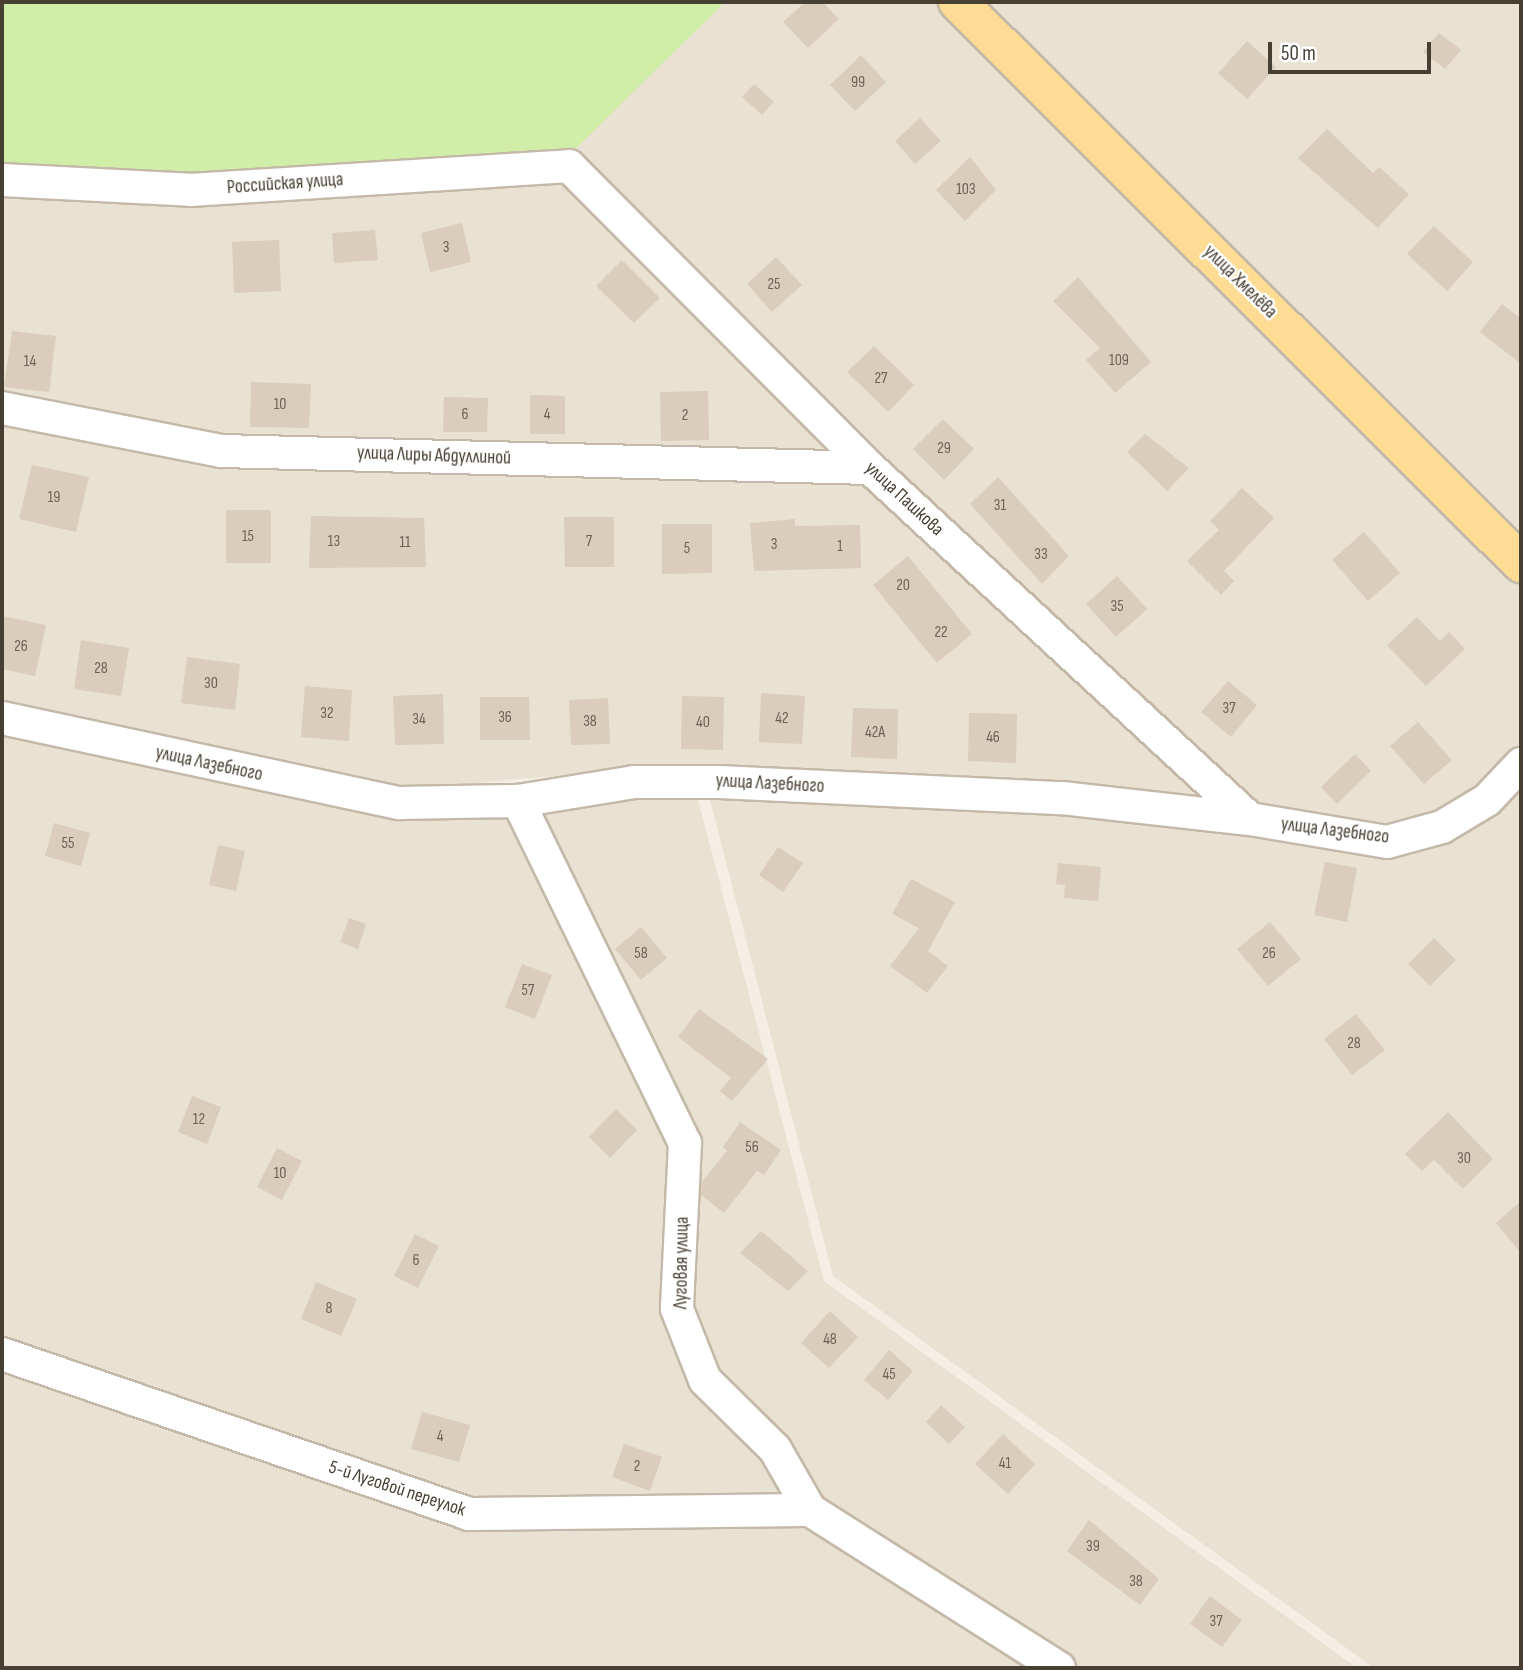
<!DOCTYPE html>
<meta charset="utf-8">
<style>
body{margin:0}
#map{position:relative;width:1523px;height:1670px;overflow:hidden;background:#f4efe5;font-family:"Sofia Sans Condensed",sans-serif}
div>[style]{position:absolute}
.residential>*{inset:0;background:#e9e1d2}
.green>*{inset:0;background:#d1eea8}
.building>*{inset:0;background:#dacdbc}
.roads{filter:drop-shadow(2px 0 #c4b9a9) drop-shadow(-2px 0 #c4b9a9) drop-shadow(0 2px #c4b9a9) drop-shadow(0 -2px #c4b9a9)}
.minor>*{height:32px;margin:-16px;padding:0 16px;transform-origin:16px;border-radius:16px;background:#fff}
.major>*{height:38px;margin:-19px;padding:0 19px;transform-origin:19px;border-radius:19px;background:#ffdc93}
span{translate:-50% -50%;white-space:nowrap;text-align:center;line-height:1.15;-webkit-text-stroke:5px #fff;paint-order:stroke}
.number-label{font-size:16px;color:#6c6255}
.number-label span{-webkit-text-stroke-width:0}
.street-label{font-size:19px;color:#483f33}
.frame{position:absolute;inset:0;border:4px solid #483f33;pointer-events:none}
.scale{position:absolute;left:1268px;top:42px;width:163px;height:32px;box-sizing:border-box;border:4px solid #483f33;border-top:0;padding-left:9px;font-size:21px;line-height:24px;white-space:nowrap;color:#483f33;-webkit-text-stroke:5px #fff;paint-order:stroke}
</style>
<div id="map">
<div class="residential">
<i style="clip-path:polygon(2px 2px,1521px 2px,1521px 1668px,1374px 1668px,833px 1276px,703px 773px,640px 769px,402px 789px,2px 702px)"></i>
<i style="clip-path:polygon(2px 726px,399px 818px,630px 791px,697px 796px,824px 1281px,1357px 1668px,2px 1668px)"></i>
</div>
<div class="green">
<i style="clip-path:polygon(2px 2px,725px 2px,570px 154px,279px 175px,2px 168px)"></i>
</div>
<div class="building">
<i style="clip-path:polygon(805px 2px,823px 2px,839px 19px,808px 48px,783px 22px)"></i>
<i style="clip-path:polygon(1439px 33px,1461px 50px,1445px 69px,1423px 52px)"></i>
<i style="clip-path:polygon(1247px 41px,1276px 67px,1247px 99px,1218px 73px)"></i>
<i style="clip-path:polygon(861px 55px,886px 82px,855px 111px,830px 85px)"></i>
<i style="clip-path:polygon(754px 84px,774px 102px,762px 115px,742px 97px)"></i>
<i style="clip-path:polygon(920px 118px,941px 141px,915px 164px,895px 141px)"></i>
<i style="clip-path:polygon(1327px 129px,1373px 173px,1379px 167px,1409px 194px,1378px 228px,1298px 158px)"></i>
<i style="clip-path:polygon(970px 157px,996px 190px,965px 221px,936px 190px)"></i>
<i style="clip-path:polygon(462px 223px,471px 262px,430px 272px,421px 233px)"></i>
<i style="clip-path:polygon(1434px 226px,1473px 262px,1447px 291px,1407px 254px)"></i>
<i style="clip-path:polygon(375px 230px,378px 260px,334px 263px,332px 233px)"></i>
<i style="clip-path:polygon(279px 240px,281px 291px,234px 293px,232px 242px)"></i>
<i style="clip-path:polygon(776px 257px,802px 285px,772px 312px,747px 284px)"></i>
<i style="clip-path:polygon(622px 260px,660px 298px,634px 323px,596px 286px)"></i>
<i style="clip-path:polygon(1078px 277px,1151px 362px,1115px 393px,1086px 360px,1100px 348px,1053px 301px)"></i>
<i style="clip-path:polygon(1502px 304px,1521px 319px,1521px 364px,1480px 332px)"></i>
<i style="clip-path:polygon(12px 331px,56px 336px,49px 392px,4px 387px)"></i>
<i style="clip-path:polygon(874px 346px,914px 385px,888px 412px,847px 372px)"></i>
<i style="clip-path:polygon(251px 382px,311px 384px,309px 428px,250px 427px)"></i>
<i style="clip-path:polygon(708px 391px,709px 440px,661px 441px,660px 392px)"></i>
<i style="clip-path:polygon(530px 395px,565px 396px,565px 434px,530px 434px)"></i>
<i style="clip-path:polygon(444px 397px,488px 398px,487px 432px,443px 432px)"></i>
<i style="clip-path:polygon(943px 419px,974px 449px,944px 480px,913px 449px)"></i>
<i style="clip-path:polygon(1145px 434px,1189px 468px,1167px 491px,1127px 452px)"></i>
<i style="clip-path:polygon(32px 465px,89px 477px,76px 532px,19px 519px)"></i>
<i style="clip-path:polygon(998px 477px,1069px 556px,1042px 584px,970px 504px)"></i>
<i style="clip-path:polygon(1242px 488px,1274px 518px,1224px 571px,1234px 581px,1221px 595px,1187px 561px,1219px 530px,1210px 521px)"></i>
<i style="clip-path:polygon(226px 510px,271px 510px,271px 563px,226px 563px)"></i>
<i style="clip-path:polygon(311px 516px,424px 518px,426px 567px,309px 568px)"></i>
<i style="clip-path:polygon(564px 517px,614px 517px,614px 567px,565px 567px)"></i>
<i style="clip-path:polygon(795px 519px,795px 526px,860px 525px,861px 568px,754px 571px,750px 523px)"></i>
<i style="clip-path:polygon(662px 524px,712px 524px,712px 573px,662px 574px)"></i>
<i style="clip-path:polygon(1364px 532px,1400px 573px,1368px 601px,1332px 560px)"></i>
<i style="clip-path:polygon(908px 556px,972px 634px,937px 663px,873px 585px)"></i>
<i style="clip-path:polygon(1117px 576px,1147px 609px,1116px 637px,1086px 604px)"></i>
<i style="clip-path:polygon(2px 616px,46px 625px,35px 676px,2px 669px)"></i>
<i style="clip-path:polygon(1417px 617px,1440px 641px,1449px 632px,1465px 649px,1426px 686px,1387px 645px)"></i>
<i style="clip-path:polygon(81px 640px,129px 648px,121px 696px,74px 689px)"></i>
<i style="clip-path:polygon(187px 657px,240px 664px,235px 710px,181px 703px)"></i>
<i style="clip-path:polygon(1228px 681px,1257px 705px,1231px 737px,1201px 712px)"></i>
<i style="clip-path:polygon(305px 686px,352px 690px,349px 741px,301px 737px)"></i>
<i style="clip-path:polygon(761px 693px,805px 696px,802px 744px,759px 742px)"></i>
<i style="clip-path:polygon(443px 694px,444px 744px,395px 745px,393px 696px)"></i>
<i style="clip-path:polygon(682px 696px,724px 697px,723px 750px,681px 749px)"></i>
<i style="clip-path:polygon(480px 697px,529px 697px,530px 740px,480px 740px)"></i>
<i style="clip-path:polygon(608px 698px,610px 744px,571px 745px,569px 700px)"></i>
<i style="clip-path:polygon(853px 708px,898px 709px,897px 759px,851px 757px)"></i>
<i style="clip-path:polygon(969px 713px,1017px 714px,1016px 763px,968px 761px)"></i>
<i style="clip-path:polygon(1418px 722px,1452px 760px,1424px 784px,1390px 746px)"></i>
<i style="clip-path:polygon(1355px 754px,1371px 771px,1337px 804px,1321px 787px)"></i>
<i style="clip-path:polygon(54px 823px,90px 833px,81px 866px,45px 856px)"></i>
<i style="clip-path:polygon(218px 845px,245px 851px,236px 891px,209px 885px)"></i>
<i style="clip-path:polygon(778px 847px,803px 863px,783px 892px,759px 875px)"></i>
<i style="clip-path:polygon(1325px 862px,1357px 868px,1347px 922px,1314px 915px)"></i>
<i style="clip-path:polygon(1058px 863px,1101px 867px,1098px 901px,1064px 898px,1065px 885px,1056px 884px)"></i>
<i style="clip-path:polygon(911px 879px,955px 902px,928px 951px,948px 966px,927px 993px,890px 966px,919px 928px,892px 914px)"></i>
<i style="clip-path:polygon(349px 918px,366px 924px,358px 949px,340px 942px)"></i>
<i style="clip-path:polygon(1270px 922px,1301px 959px,1268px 986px,1237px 949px)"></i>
<i style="clip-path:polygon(641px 927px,667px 958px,641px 980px,615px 949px)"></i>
<i style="clip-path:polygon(1434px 938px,1456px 960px,1430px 986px,1408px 964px)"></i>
<i style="clip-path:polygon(522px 964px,552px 975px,535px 1019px,505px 1007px)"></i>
<i style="clip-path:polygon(699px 1009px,768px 1059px,732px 1101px,720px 1091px,731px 1078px,678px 1037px)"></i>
<i style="clip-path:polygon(1356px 1014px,1385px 1050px,1352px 1075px,1324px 1039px)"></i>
<i style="clip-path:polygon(192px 1096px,221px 1107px,207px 1144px,178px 1132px)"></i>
<i style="clip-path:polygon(616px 1109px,637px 1130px,610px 1158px,589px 1137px)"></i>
<i style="clip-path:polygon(1448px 1112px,1493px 1159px,1463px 1189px,1434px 1160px,1422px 1171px,1405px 1154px)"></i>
<i style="clip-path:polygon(740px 1122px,781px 1150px,764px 1175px,757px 1171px,724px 1213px,701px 1195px,701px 1183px,727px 1151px,723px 1147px)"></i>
<i style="clip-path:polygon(277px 1148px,302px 1161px,282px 1200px,257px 1187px)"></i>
<i style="clip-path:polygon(1521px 1201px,1521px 1253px,1496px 1223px)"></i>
<i style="clip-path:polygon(761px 1231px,808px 1271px,788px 1291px,740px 1253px)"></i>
<i style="clip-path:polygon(415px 1234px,439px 1246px,418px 1288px,394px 1276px)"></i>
<i style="clip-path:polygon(316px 1282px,357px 1299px,341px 1336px,301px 1319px)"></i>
<i style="clip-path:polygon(830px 1311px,858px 1337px,829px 1368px,801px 1343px)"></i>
<i style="clip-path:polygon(889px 1350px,913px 1371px,888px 1400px,864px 1380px)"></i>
<i style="clip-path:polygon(941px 1405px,965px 1427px,949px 1444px,926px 1422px)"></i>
<i style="clip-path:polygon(422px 1412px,470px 1425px,459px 1462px,411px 1449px)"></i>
<i style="clip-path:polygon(1003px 1434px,1035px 1464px,1008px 1494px,975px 1464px)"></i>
<i style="clip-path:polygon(624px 1444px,662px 1457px,650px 1491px,612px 1477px)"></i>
<i style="clip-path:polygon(1089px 1520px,1159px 1579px,1140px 1605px,1067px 1551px)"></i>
<i style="clip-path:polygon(1210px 1596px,1242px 1620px,1222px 1647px,1190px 1624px)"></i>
</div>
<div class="roads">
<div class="minor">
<i style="left:2px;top:180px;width:188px;rotate:3deg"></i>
<i style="left:190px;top:190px;width:380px;rotate:-3.6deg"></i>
<i style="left:569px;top:166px;width:426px;rotate:45.1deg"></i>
<i style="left:870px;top:468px;width:517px;rotate:42.73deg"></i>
<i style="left:2px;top:408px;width:223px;rotate:11.1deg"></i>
<i style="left:221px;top:451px;width:649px;rotate:1.5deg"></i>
<i style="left:2px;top:718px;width:407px;rotate:12.1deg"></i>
<i style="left:400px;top:803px;width:118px;rotate:-1deg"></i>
<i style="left:518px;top:801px;width:118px;rotate:-9.3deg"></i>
<i style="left:634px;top:782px;width:85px"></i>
<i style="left:719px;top:782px;width:343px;rotate:2.7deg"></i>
<i style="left:1062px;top:798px;width:189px;rotate:6.4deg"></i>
<i style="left:1250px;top:819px;width:139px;rotate:9.5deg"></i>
<i style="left:1387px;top:842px;width:57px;rotate:-15.3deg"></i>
<i style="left:1442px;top:827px;width:52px;rotate:-31deg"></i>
<i style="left:1487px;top:800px;width:50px;rotate:-46.6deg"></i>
<i style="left:518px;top:801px;width:381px;rotate:64deg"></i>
<i style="left:685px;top:1143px;width:166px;rotate:92.8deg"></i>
<i style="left:677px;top:1309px;width:76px;rotate:68.5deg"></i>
<i style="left:705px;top:1380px;width:98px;rotate:44.6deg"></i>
<i style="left:775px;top:1449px;width:70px;rotate:60.2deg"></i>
<i style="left:810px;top:1510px;width:295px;rotate:32.4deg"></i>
<i style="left:2px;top:1354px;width:493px;rotate:18.9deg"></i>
<i style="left:468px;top:1514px;width:342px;rotate:-0.7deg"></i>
</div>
<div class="major">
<i style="left:958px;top:2px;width:795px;rotate:44.9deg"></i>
</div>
</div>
<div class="number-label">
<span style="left:858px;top:83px">99</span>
<span style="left:966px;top:190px">103</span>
<span style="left:446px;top:248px">3</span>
<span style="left:774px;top:285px">25</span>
<span style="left:1119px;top:361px">109</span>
<span style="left:30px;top:362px">14</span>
<span style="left:881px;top:379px">27</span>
<span style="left:280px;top:405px">10</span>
<span style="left:465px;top:415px">6</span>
<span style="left:547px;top:415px">4</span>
<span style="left:685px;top:416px">2</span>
<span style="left:944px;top:449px">29</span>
<span style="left:54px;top:498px">19</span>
<span style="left:1000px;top:506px">31</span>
<span style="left:248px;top:537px">15</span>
<span style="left:334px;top:542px">13</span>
<span style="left:589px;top:542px">7</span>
<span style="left:405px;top:543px">11</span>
<span style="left:774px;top:545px">3</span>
<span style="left:840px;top:547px">1</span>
<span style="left:687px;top:549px">5</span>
<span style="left:1041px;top:555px">33</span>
<span style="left:903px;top:586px">20</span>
<span style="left:1117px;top:607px">35</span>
<span style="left:941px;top:633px">22</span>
<span style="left:21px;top:647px">26</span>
<span style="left:101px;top:669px">28</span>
<span style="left:211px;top:684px">30</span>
<span style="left:1229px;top:709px">37</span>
<span style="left:327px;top:714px">32</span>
<span style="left:505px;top:718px">36</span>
<span style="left:782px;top:719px">42</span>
<span style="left:419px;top:720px">34</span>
<span style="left:590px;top:722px">38</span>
<span style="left:703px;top:723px">40</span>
<span style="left:875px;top:733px">42А</span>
<span style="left:993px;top:738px">46</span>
<span style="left:68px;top:844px">55</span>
<span style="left:641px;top:954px">58</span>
<span style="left:1269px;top:954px">26</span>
<span style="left:528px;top:991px">57</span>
<span style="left:1354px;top:1044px">28</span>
<span style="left:199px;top:1120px">12</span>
<span style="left:752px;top:1148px">56</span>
<span style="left:1464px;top:1159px">30</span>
<span style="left:280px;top:1174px">10</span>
<span style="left:416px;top:1261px">6</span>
<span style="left:329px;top:1309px">8</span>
<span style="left:830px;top:1340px">48</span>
<span style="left:889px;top:1375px">45</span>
<span style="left:440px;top:1437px">4</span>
<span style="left:1005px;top:1464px">41</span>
<span style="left:637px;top:1467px">2</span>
<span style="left:1093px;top:1547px">39</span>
<span style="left:1136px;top:1582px">38</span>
<span style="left:1216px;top:1622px">37</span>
</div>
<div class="street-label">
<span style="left:285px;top:184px;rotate:-4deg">Российская улица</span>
<span style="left:1240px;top:282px;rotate:45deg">улица Хмелёва</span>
<span style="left:434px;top:456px;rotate:2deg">улица Лиры Абдуллиной</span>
<span style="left:904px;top:499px;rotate:43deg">улица Пашкова</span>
<span style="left:209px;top:764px;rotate:12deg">улица Лазебного</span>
<span style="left:770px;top:784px;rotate:3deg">улица Лазебного</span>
<span style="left:1335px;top:831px;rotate:7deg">улица Лазебного</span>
<span style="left:682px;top:1263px;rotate:-89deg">Луговая улица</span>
<span style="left:397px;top:1489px;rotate:18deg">5-й Луговой переулок</span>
</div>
<div class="frame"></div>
<div class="scale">50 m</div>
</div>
